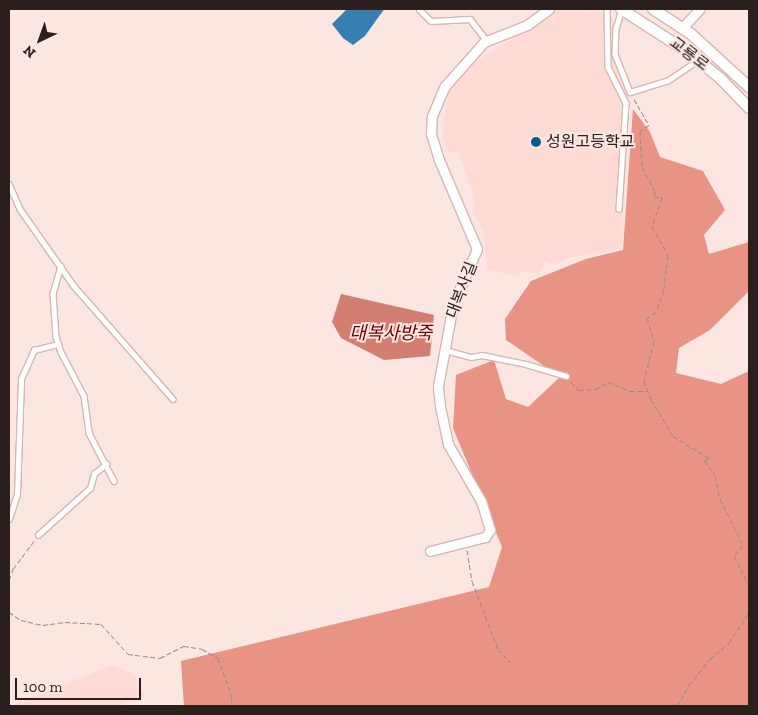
<!DOCTYPE html>
<meta charset="utf-8">
<style>
body{margin:0}
#map{position:relative;width:758px;height:715px;overflow:hidden;background:#fbe6e2;font-family:"Zilla Slab","Noto Sans KR",serif}
div>[style]{position:absolute}
.built>*{inset:0;background:#fedcd5}
.forest>*{inset:0;background:#e89384}
.water>*{inset:0;background:#d27f71}
.shadow>*{inset:0;background:#0003}
.building>*{inset:0;background:#377fb1}
.path>*{height:1px;margin-top:-0.5px;transform-origin:0;background:repeating-linear-gradient(90deg,#9a8a87 0 5px,transparent 0 7.5px)}
.roads{filter:drop-shadow(1px 0 #d7b6b0) drop-shadow(-1px 0 #d7b6b0) drop-shadow(0 1px #d7b6b0) drop-shadow(0 -1px #d7b6b0)}
.service>*{height:4.5px;margin:-2.25px;padding:0 2.25px;transform-origin:2.25px;border-radius:2.25px;background:#fff}
.minor>*{height:9px;margin:-4.5px;padding:0 4.5px;transform-origin:4.5px;border-radius:4.5px;background:#fff}
.tertiary>*{height:10px;margin:-5px;padding:0 5px;transform-origin:5px;border-radius:5px;background:#fff}
.dots>*{width:14px;height:14px;translate:-50% -50%;box-sizing:border-box;border:2px solid #fbe6e2;border-radius:50%}
span{translate:-50% -50%;white-space:nowrap;text-align:center;line-height:1.15;-webkit-text-stroke:4px #fbe6e2;paint-order:stroke}
.street-label{font-size:16px;color:#2c201e}
.poi-label{font-size:16px;color:#2c201e}
.left{translate:0 -50%;text-align:left}
.water-label{font-size:18px;color:#6a0000;font-style:italic}
.frame{position:absolute;inset:0;border:10px solid #2c201e;pointer-events:none}
.north{position:absolute;left:15px;top:15px;width:50px;height:50px;-webkit-text-stroke:4px #fbe6e2;paint-order:stroke;rotate:222deg;font-size:14px;font-weight:700;line-height:20px;text-align:center;color:#2c201e}
.north::after{content:'';display:block;margin:auto;width:18px;height:22px;background:#2c201e;clip-path:polygon(50% 0,100% 100%,50% 72%,0 100%)}
.scale{position:absolute;left:15px;top:678px;width:126px;height:22px;box-sizing:border-box;border:2px solid #2c201e;border-top:0;padding-left:6px;font-size:15px;line-height:18px;white-space:nowrap;color:#2c201e;-webkit-text-stroke:4px #fbe6e2;paint-order:stroke}
</style>
<div id="map">
<div class="built">
<i style="clip-path:polygon(557px 9px,603px 12px,613px 19px,618px 77px,629px 93px,622px 249px,567px 258px,556px 264px,545px 262px,539px 275px,524px 271px,517px 276px,487px 270px,484px 232px,473px 211px,475px 200px,458px 151px,449px 153px,442px 134px,449px 91px,475px 62px)"></i>
<i style="clip-path:polygon(112px 665px,135px 675px,144px 696px,117px 706px,11px 706px)"></i>
</div>
<div class="forest">
<i style="clip-path:polygon(633px 109px,650px 132px,660px 157px,703px 171px,725px 210px,704px 235px,709px 254px,749px 242px,749px 291px,710px 330px,679px 348px,676px 373px,721px 384px,749px 371px,749px 706px,184px 706px,181px 661px,489px 587px,502px 547px,453px 428px,456px 375px,494px 360px,506px 399px,528px 407px,560px 377px,506px 340px,505px 319px,531px 281px,586px 259px,623px 250px)"></i>
</div>
<div class="water">
<i style="clip-path:polygon(341px 294px,434px 315px,430px 356px,384px 360px,341px 338px,332px 322px)"></i>
</div>
<div class="shadow">
<i style="clip-path:polygon(349px 9px,385px 9px,364px 36px,334px 24px)"></i>
</div>
<div class="building">
<i style="clip-path:polygon(384px 9px,365px 36px,353px 45px,343px 38px,332px 24px,347px 9px)"></i>
</div>
<div class="path">
<i style="left:634px;top:99px;width:30px;rotate:60deg"></i>
<i style="left:649px;top:125px;width:11px;rotate:146deg"></i>
<i style="left:640px;top:131px;width:36px;rotate:87deg"></i>
<i style="left:642px;top:167px;width:27px;rotate:62deg"></i>
<i style="left:655px;top:191px;width:6px;rotate:99deg"></i>
<i style="left:654px;top:197px;width:8px"></i>
<i style="left:662px;top:197px;width:31px;rotate:109deg"></i>
<i style="left:652px;top:226px;width:33px;rotate:61deg"></i>
<i style="left:668px;top:255px;width:35px;rotate:97deg"></i>
<i style="left:664px;top:290px;width:23px;rotate:110deg"></i>
<i style="left:656px;top:312px;width:11px;rotate:146deg"></i>
<i style="left:647px;top:318px;width:24px;rotate:73deg"></i>
<i style="left:654px;top:341px;width:41px;rotate:104deg"></i>
<i style="left:644px;top:381px;width:19px;rotate:69deg"></i>
<i style="left:651px;top:399px;width:43px;rotate:59.3deg"></i>
<i style="left:673px;top:436px;width:42px;rotate:31.4deg"></i>
<i style="left:709px;top:458px;width:5px;rotate:158deg"></i>
<i style="left:704px;top:460px;width:19px;rotate:55deg"></i>
<i style="left:715px;top:476px;width:24px;rotate:78deg"></i>
<i style="left:720px;top:499px;width:51px;rotate:63.4deg"></i>
<i style="left:743px;top:545px;width:14px;rotate:129deg"></i>
<i style="left:734px;top:556px;width:33px;rotate:63deg"></i>
<i style="left:571px;top:382px;width:11px;rotate:45deg"></i>
<i style="left:579px;top:390px;width:16px;rotate:-4deg"></i>
<i style="left:595px;top:389px;width:15px;rotate:-28deg"></i>
<i style="left:608px;top:382px;width:24px;rotate:22deg"></i>
<i style="left:630px;top:391px;width:18px"></i>
<i style="left:467px;top:550px;width:31px;rotate:81deg"></i>
<i style="left:472px;top:581px;width:73px;rotate:69.1deg"></i>
<i style="left:498px;top:649px;width:18px;rotate:47deg"></i>
<i style="left:9px;top:580px;width:12px;rotate:-70deg"></i>
<i style="left:13px;top:569px;width:35px;rotate:-53deg"></i>
<i style="left:749px;top:589px;width:2px;rotate:90deg"></i>
<i style="left:9px;top:612px;width:14px;rotate:34deg"></i>
<i style="left:21px;top:620px;width:23px;rotate:13deg"></i>
<i style="left:43px;top:625px;width:22px;rotate:-8deg"></i>
<i style="left:65px;top:622px;width:36px;rotate:3deg"></i>
<i style="left:101px;top:624px;width:40px;rotate:48deg"></i>
<i style="left:128px;top:654px;width:32px;rotate:7deg"></i>
<i style="left:160px;top:658px;width:27px;rotate:-27deg"></i>
<i style="left:184px;top:646px;width:18px;rotate:9deg"></i>
<i style="left:202px;top:649px;width:18px;rotate:29deg"></i>
<i style="left:218px;top:658px;width:41px;rotate:70.3deg"></i>
<i style="left:232px;top:697px;width:9px;rotate:96deg"></i>
<i style="left:677px;top:706px;width:24px;rotate:-60deg"></i>
<i style="left:689px;top:685px;width:33px;rotate:-51deg"></i>
<i style="left:710px;top:659px;width:25px;rotate:-40deg"></i>
<i style="left:729px;top:643px;width:37px;rotate:-57deg"></i>
</div>
<div class="roads">
<div class="service">
<i style="left:419px;top:9px;width:17px;rotate:45deg"></i>
<i style="left:431px;top:21px;width:39px;rotate:-3deg"></i>
<i style="left:470px;top:19px;width:28px;rotate:52deg"></i>
<i style="left:607px;top:9px;width:58px;rotate:89deg"></i>
<i style="left:608px;top:67px;width:40px;rotate:63.4deg"></i>
<i style="left:626px;top:103px;width:106px;rotate:93.8deg"></i>
<i style="left:622px;top:10px;width:19px;rotate:108deg"></i>
<i style="left:616px;top:28px;width:26px;rotate:92deg"></i>
<i style="left:615px;top:54px;width:41px;rotate:68.5deg"></i>
<i style="left:630px;top:92px;width:39px;rotate:-17deg"></i>
<i style="left:667px;top:81px;width:36px;rotate:-34deg"></i>
<i style="left:9px;top:184px;width:27px;rotate:66deg"></i>
<i style="left:20px;top:209px;width:94px;rotate:55deg"></i>
<i style="left:74px;top:286px;width:150px;rotate:48.8deg"></i>
<i style="left:61px;top:266px;width:29px;rotate:106deg"></i>
<i style="left:53px;top:294px;width:43px;rotate:86deg"></i>
<i style="left:56px;top:337px;width:16px;rotate:72deg"></i>
<i style="left:61px;top:352px;width:50px;rotate:62.4deg"></i>
<i style="left:84px;top:396px;width:37px;rotate:82deg"></i>
<i style="left:89px;top:433px;width:54px;rotate:62.5deg"></i>
<i style="left:445px;top:350px;width:27px;rotate:15deg"></i>
<i style="left:471px;top:357px;width:11px;rotate:-10deg"></i>
<i style="left:482px;top:355px;width:45px;rotate:11.6deg"></i>
<i style="left:526px;top:364px;width:42px;rotate:16.7deg"></i>
<i style="left:9px;top:519px;width:25px;rotate:-72deg"></i>
<i style="left:17px;top:495px;width:116px;rotate:-88deg"></i>
<i style="left:21px;top:379px;width:32px;rotate:-66deg"></i>
<i style="left:34px;top:350px;width:25px;rotate:-14deg"></i>
<i style="left:38px;top:535px;width:70px;rotate:-42.1deg"></i>
<i style="left:90px;top:488px;width:15px;rotate:-74deg"></i>
<i style="left:94px;top:474px;width:16px;rotate:-40deg"></i>
</div>
<div class="minor">
<i style="left:682px;top:28px;width:26px;rotate:-47deg"></i>
<i style="left:430px;top:551px;width:57px;rotate:-14.3deg"></i>
<i style="left:485px;top:537px;width:9px;rotate:-54deg"></i>
<i style="left:490px;top:530px;width:30px;rotate:-107deg"></i>
<i style="left:481px;top:501px;width:66px;rotate:-120.1deg"></i>
<i style="left:448px;top:444px;width:39px;rotate:-102deg"></i>
<i style="left:440px;top:406px;width:20px;rotate:-96deg"></i>
<i style="left:438px;top:386px;width:83px;rotate:-79.6deg"></i>
<i style="left:453px;top:304px;width:60px;rotate:-66.4deg"></i>
<i style="left:477px;top:249px;width:97px;rotate:-113.1deg"></i>
<i style="left:439px;top:160px;width:28px;rotate:-107deg"></i>
<i style="left:431px;top:133px;width:17px;rotate:-87deg"></i>
<i style="left:432px;top:116px;width:33px;rotate:-67deg"></i>
<i style="left:445px;top:86px;width:59px;rotate:-48.4deg"></i>
<i style="left:484px;top:42px;width:46px;rotate:-21.6deg"></i>
<i style="left:527px;top:25px;width:27px;rotate:-36deg"></i>
</div>
<div class="tertiary">
<i style="left:621px;top:9px;width:80px;rotate:32.7deg"></i>
<i style="left:688px;top:52px;width:43px;rotate:39.3deg"></i>
<i style="left:721px;top:79px;width:40px;rotate:46deg"></i>
<i style="left:653px;top:9px;width:45px;rotate:33.3deg"></i>
<i style="left:691px;top:34px;width:79px;rotate:42.4deg"></i>
</div>
</div>
<div class="dots">
<i style="left:536px;top:142px;background:#025b8d"></i>
</div>
<div class="street-label">
<span style="left:689px;top:54px;rotate:37deg">교룡로</span>
<span style="left:462px;top:290px;rotate:-69deg">대복사길</span>
</div>
<div class="poi-label">
<span class="left" style="left:546px;top:142px">성원고등학교</span>
</div>
<div class="water-label">
<span style="left:391px;top:333px">대복사방죽</span>
</div>
<div class="frame"></div>
<div class="north">N</div>
<div class="scale">100 m</div>
</div>
